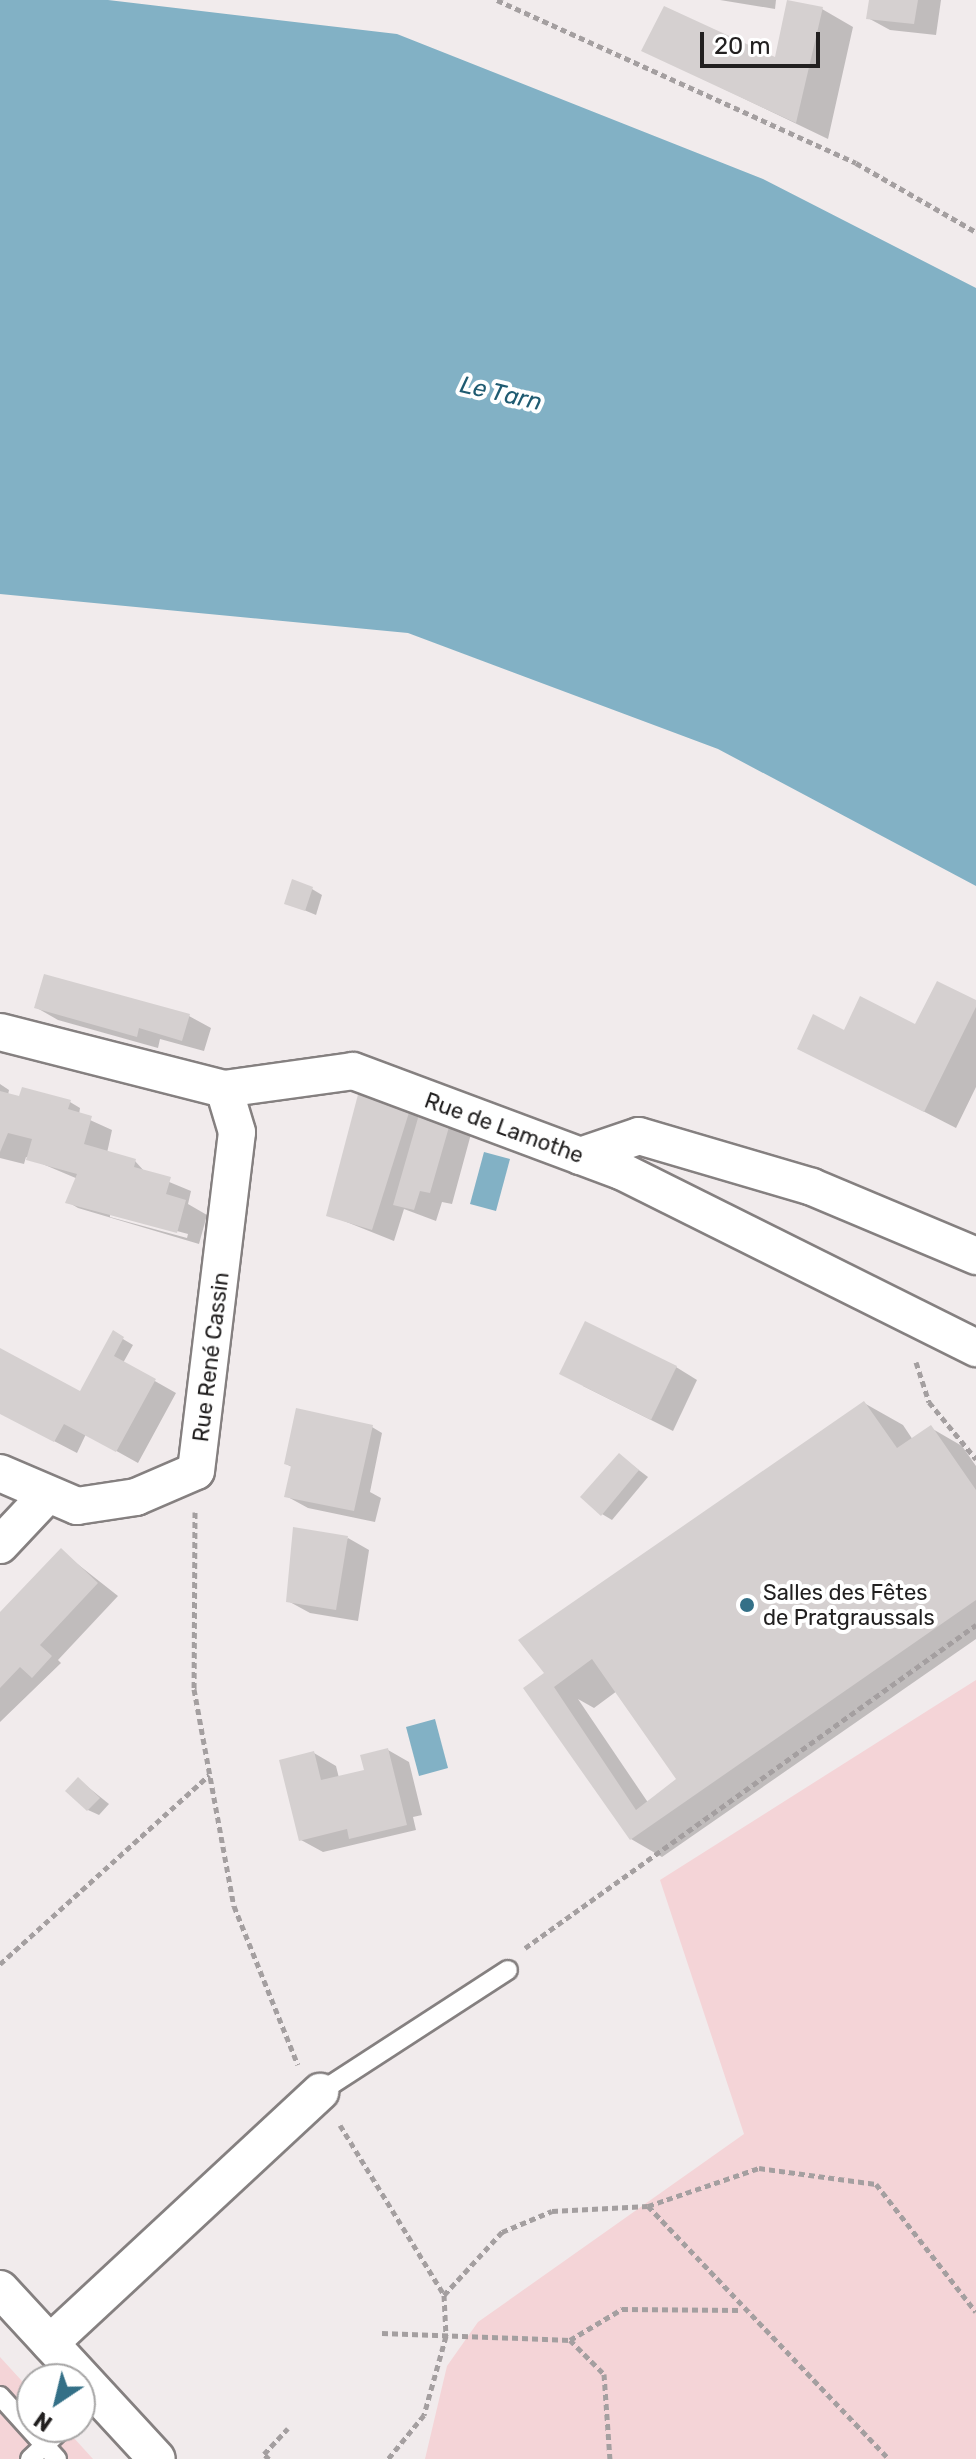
<!DOCTYPE html>
<meta charset="utf-8">
<style>
body{margin:0}
#map{position:relative;width:976px;height:2459px;overflow:hidden;background:#f1ebec;font-family:Rubik,sans-serif}
div>[style]{position:absolute}
.green>*{inset:0;background:#f4d4d7}
.water>*{inset:0;background:#82b1c5}
.shadow>*{inset:0;background:#0003}
.building>*{inset:0;background:#d5d0d0}
.path>*{height:5px;margin-top:-2.5px;transform-origin:0;background:repeating-linear-gradient(90deg,#a49fa0 0 6px,transparent 0 10px)}
.roads{filter:drop-shadow(2px 0 #858080) drop-shadow(-2px 0 #858080) drop-shadow(0 2px #858080) drop-shadow(0 -2px #858080)}
.lane>*{height:18px;margin:-9px;padding:0 9px;transform-origin:9px;border-radius:9px;background:#fff}
.street>*{height:36px;margin:-18px;padding:0 18px;transform-origin:18px;border-radius:18px;background:#fff}
.dots>*{width:22px;height:22px;translate:-50% -50%;box-sizing:border-box;border:4px solid #fff;border-radius:50%}
span{translate:-50% -50%;white-space:nowrap;text-align:center;line-height:1.15;-webkit-text-stroke:8px #fff;paint-order:stroke}
.street-label{font-size:22px;color:#222020}
.poi-label{font-size:22px;color:#222020}
.left{translate:0 -50%;text-align:left}
.water-label{font-size:24px;color:#1f5b71;font-style:italic}
.north{position:absolute;left:16px;top:2363px;width:80px;height:80px;box-sizing:border-box;background:#fff;border:2px solid #a7a6a6;border-radius:50%;rotate:215deg;font-size:22px;font-weight:700;line-height:32px;text-align:center;color:#222020}
.north::after{content:'';display:block;margin:auto;width:28px;height:36px;background:#347087;clip-path:polygon(50% 0,100% 100%,50% 72%,0 100%)}
.scale{position:absolute;left:700px;top:32px;width:120px;height:36px;box-sizing:border-box;border:4px solid #222020;border-top:0;padding-left:10px;font-size:24px;line-height:28px;white-space:nowrap;color:#222020;-webkit-text-stroke:6px #fff;paint-order:stroke}
</style>
<div id="map">
<div class="green">
<i style="clip-path:polygon(976px 1680px,976px 2459px,425px 2459px,447px 2366px,478px 2322px,744px 2134px,660px 1880px)"></i>
<i style="clip-path:polygon(0 2357px,32px 2392px,32px 2427px,64px 2427px,93px 2459px,0 2459px)"></i>
</div>
<div class="water">
<i style="clip-path:polygon(0 0,108px 0,397px 34px,763px 179px,976px 288px,976px 886px,718px 749px,408px 633px,0 594px)"></i>
<i style="clip-path:polygon(484px 1152px,510px 1159px,496px 1211px,470px 1204px)"></i>
<i style="clip-path:polygon(435px 1719px,448px 1768px,419px 1776px,406px 1727px)"></i>
</div>
<div class="shadow">
<i style="clip-path:polygon(720px 0,776px 0,775px 9px)"></i>
<i style="clip-path:polygon(871px 0,941px 0,936px 35px,890px 30px,868px 18px)"></i>
<i style="clip-path:polygon(822px 9px,853px 27px,828px 139px,643px 50px,776px 60px)"></i>
<i style="clip-path:polygon(312px 889px,322px 895px,316px 915px,287px 903px)"></i>
<i style="clip-path:polygon(46px 976px,189px 1016px,211px 1028px,204px 1051px,160px 1039px,158px 1048px,58px 1020px,37px 1008px)"></i>
<i style="clip-path:polygon(976px 1003px,976px 1087px,956px 1128px,800px 1048px,844px 1033px,915px 1027px)"></i>
<i style="clip-path:polygon(evenodd,0 1084px,9px 1090px,8px 1095px,70px 1102px,80px 1108px,79px 1115px,112px 1130px,107px 1153px,135px 1161px,145px 1172px,191px 1191px,188px 1204px,207px 1215px,199px 1244px,78px 1208px,68px 1202px,78px 1179px,26px 1157px,24px 1164px,0 1158px,0 1084px,110px 1213px,188px 1234px,187px 1238px,110px 1217px,110px 1213px)"></i>
<i style="clip-path:polygon(362px 1090px,471px 1134px,452px 1204px,442px 1202px,436px 1221px,404px 1209px,394px 1241px,329px 1215px)"></i>
<i style="clip-path:polygon(113px 1333px,133px 1345px,123px 1363px,176px 1393px,138px 1463px,86px 1434px,77px 1453px,0 1413px,0 1350px,81px 1394px)"></i>
<i style="clip-path:polygon(676px 1367px,697px 1380px,673px 1431px,583px 1386px)"></i>
<i style="clip-path:polygon(evenodd,864px 1403px,903px 1425px,913px 1440px,931px 1428px,962px 1446px,976px 1466px,976px 1639px,662px 1857px,631px 1839px,546px 1674px,864px 1403px,617px 1691px,682px 1780px,649px 1804px,578px 1699px,594px 1708px,617px 1691px)"></i>
<i style="clip-path:polygon(372px 1427px,382px 1433px,370px 1492px,381px 1498px,375px 1522px,308px 1508px,286px 1496px,292px 1467px,286px 1464px)"></i>
<i style="clip-path:polygon(619px 1455px,648px 1477px,612px 1520px,602px 1514px)"></i>
<i style="clip-path:polygon(348px 1538px,369px 1550px,358px 1621px,310px 1613px,288px 1601px)"></i>
<i style="clip-path:polygon(61px 1551px,118px 1596px,58px 1660px,61px 1663px,0 1722px,0 1615px)"></i>
<i style="clip-path:polygon(388px 1750px,409px 1762px,422px 1815px,413px 1817px,416px 1830px,323px 1852px,301px 1840px,314px 1753px,336px 1766px,339px 1778px,366px 1771px)"></i>
<i style="clip-path:polygon(78px 1779px,109px 1804px,99px 1815px,88px 1810px)"></i>
</div>
<div class="building">
<i style="clip-path:polygon(787px 0,823px 7px,796px 123px,641px 51px,664px 6px,775px 57px)"></i>
<i style="clip-path:polygon(869px 0,918px 0,914px 24px,866px 19px)"></i>
<i style="clip-path:polygon(292px 879px,313px 887px,305px 911px,284px 904px)"></i>
<i style="clip-path:polygon(44px 974px,190px 1014px,182px 1041px,139px 1028px,137px 1037px,34px 1008px)"></i>
<i style="clip-path:polygon(937px 981px,976px 1000px,976px 1007px,924px 1112px,797px 1049px,813px 1014px,844px 1030px,860px 996px,915px 1024px)"></i>
<i style="clip-path:polygon(22px 1087px,71px 1100px,68px 1109px,92px 1116px,84px 1144px,136px 1159px,134px 1167px,171px 1177px,166px 1194px,186px 1200px,177px 1233px,65px 1203px,77px 1174px,26px 1160px,32px 1139px,8px 1133px,0 1152px,0 1091px,19px 1096px)"></i>
<i style="clip-path:polygon(360px 1087px,412px 1103px,372px 1230px,326px 1216px)"></i>
<i style="clip-path:polygon(420px 1111px,451px 1120px,430px 1193px,420px 1191px,414px 1210px,393px 1205px)"></i>
<i style="clip-path:polygon(585px 1321px,677px 1366px,651px 1420px,559px 1374px)"></i>
<i style="clip-path:polygon(113px 1330px,124px 1337px,114px 1356px,156px 1379px,116px 1452px,64px 1424px,54px 1442px,0 1414px,0 1348px,80px 1391px)"></i>
<i style="clip-path:polygon(evenodd,864px 1401px,897px 1448px,931px 1425px,976px 1490px,976px 1600px,630px 1840px,523px 1688px,544px 1673px,518px 1640px,864px 1401px,592px 1659px,676px 1779px,636px 1810px,554px 1687px,592px 1659px)"></i>
<i style="clip-path:polygon(296px 1408px,373px 1425px,354px 1511px,284px 1497px,291px 1466px,284px 1464px)"></i>
<i style="clip-path:polygon(619px 1453px,639px 1470px,601px 1516px,580px 1497px)"></i>
<i style="clip-path:polygon(293px 1527px,348px 1536px,336px 1610px,286px 1602px)"></i>
<i style="clip-path:polygon(61px 1548px,98px 1583px,40px 1645px,52px 1656px,32px 1678px,20px 1667px,0 1688px,0 1612px)"></i>
<i style="clip-path:polygon(388px 1748px,407px 1825px,349px 1839px,347px 1829px,299px 1841px,279px 1760px,314px 1751px,321px 1780px,364px 1770px,360px 1755px)"></i>
<i style="clip-path:polygon(78px 1777px,100px 1798px,87px 1811px,65px 1791px)"></i>
</div>
<div class="path">
<i style="left:497px;top:0;width:394px;rotate:24.4deg"></i>
<i style="left:856px;top:163px;width:138px;rotate:29.9deg"></i>
<i style="left:916px;top:1362px;width:42px;rotate:72deg"></i>
<i style="left:929px;top:1402px;width:74px;rotate:50.5deg"></i>
<i style="left:195px;top:1512px;width:177px;rotate:90.3deg"></i>
<i style="left:194px;top:1689px;width:221px;rotate:79.6deg"></i>
<i style="left:234px;top:1906px;width:171px;rotate:68.1deg"></i>
<i style="left:525px;top:1948px;width:555px;rotate:-35.61deg"></i>
<i style="left:0;top:1964px;width:282px;rotate:-42.1deg"></i>
<i style="left:340px;top:2125px;width:199px;rotate:58.5deg"></i>
<i style="left:444px;top:2295px;width:41px;rotate:87.2deg"></i>
<i style="left:446px;top:2336px;width:82px;rotate:105.6deg"></i>
<i style="left:424px;top:2415px;width:57px;rotate:129.3deg"></i>
<i style="left:648px;top:2206px;width:117px;rotate:-18.9deg"></i>
<i style="left:759px;top:2168px;width:118px;rotate:7.8deg"></i>
<i style="left:876px;top:2184px;width:162px;rotate:52deg"></i>
<i style="left:444px;top:2295px;width:86px;rotate:-47.4deg"></i>
<i style="left:502px;top:2232px;width:54px;rotate:-22.8deg"></i>
<i style="left:552px;top:2211px;width:96px;rotate:-3deg"></i>
<i style="left:648px;top:2206px;width:349px;rotate:46.4deg"></i>
<i style="left:382px;top:2333px;width:188px;rotate:2.1deg"></i>
<i style="left:570px;top:2340px;width:48px;rotate:45deg"></i>
<i style="left:604px;top:2374px;width:85px;rotate:86deg"></i>
<i style="left:570px;top:2340px;width:61px;rotate:-30.8deg"></i>
<i style="left:622px;top:2309px;width:120px;rotate:0.5deg"></i>
<i style="left:269px;top:2459px;width:7px;rotate:-135deg"></i>
<i style="left:264px;top:2454px;width:35px;rotate:-47deg"></i>
</div>
<div class="roads">
<div class="lane">
<i style="left:320px;top:2092px;width:224px;rotate:-33deg"></i>
<i style="left:0;top:2396px;width:85px;rotate:47.9deg"></i>
<i style="left:80px;top:2412px;width:25px;rotate:-43deg"></i>
<i style="left:30px;top:2459px;width:47px;rotate:-43.3deg"></i>
</div>
<div class="street">
<i style="left:0;top:1032px;width:231px;rotate:14.3deg"></i>
<i style="left:224px;top:1089px;width:130px;rotate:-7.9deg"></i>
<i style="left:353px;top:1071px;width:286px;rotate:20.5deg"></i>
<i style="left:621px;top:1171px;width:397px;rotate:26.5deg"></i>
<i style="left:580px;top:1156px;width:62px;rotate:-18.7deg"></i>
<i style="left:639px;top:1136px;width:180px;rotate:16.4deg"></i>
<i style="left:812px;top:1187px;width:178px;rotate:22.8deg"></i>
<i style="left:0;top:1473px;width:84px;rotate:23.2deg"></i>
<i style="left:77px;top:1506px;width:60px;rotate:-8.7deg"></i>
<i style="left:136px;top:1497px;width:65px;rotate:-23.4deg"></i>
<i style="left:196px;top:1471px;width:341px;rotate:-83.1deg"></i>
<i style="left:237px;top:1132px;width:45px;rotate:-106.8deg"></i>
<i style="left:0;top:1545px;width:69px;rotate:-46.8deg"></i>
<i style="left:0;top:2289px;width:231px;rotate:47.3deg"></i>
<i style="left:50px;top:2343px;width:369px;rotate:-42.9deg"></i>
</div>
</div>
<div class="dots">
<i style="left:747px;top:1605px;background:#347087"></i>
</div>
<div class="street-label">
<span style="left:504px;top:1128px;rotate:20deg">Rue de Lamothe</span>
<span style="left:211px;top:1357px;rotate:-83deg">Rue René Cassin</span>
</div>
<div class="poi-label">
<span class="left" style="left:763px;top:1605px">Salles des Fêtes<br>de Pratgraussals</span>
</div>
<div class="water-label">
<span style="left:501px;top:394px;rotate:13deg">Le Tarn</span>
</div>
<div class="north">N</div>
<div class="scale">20 m</div>
</div>
